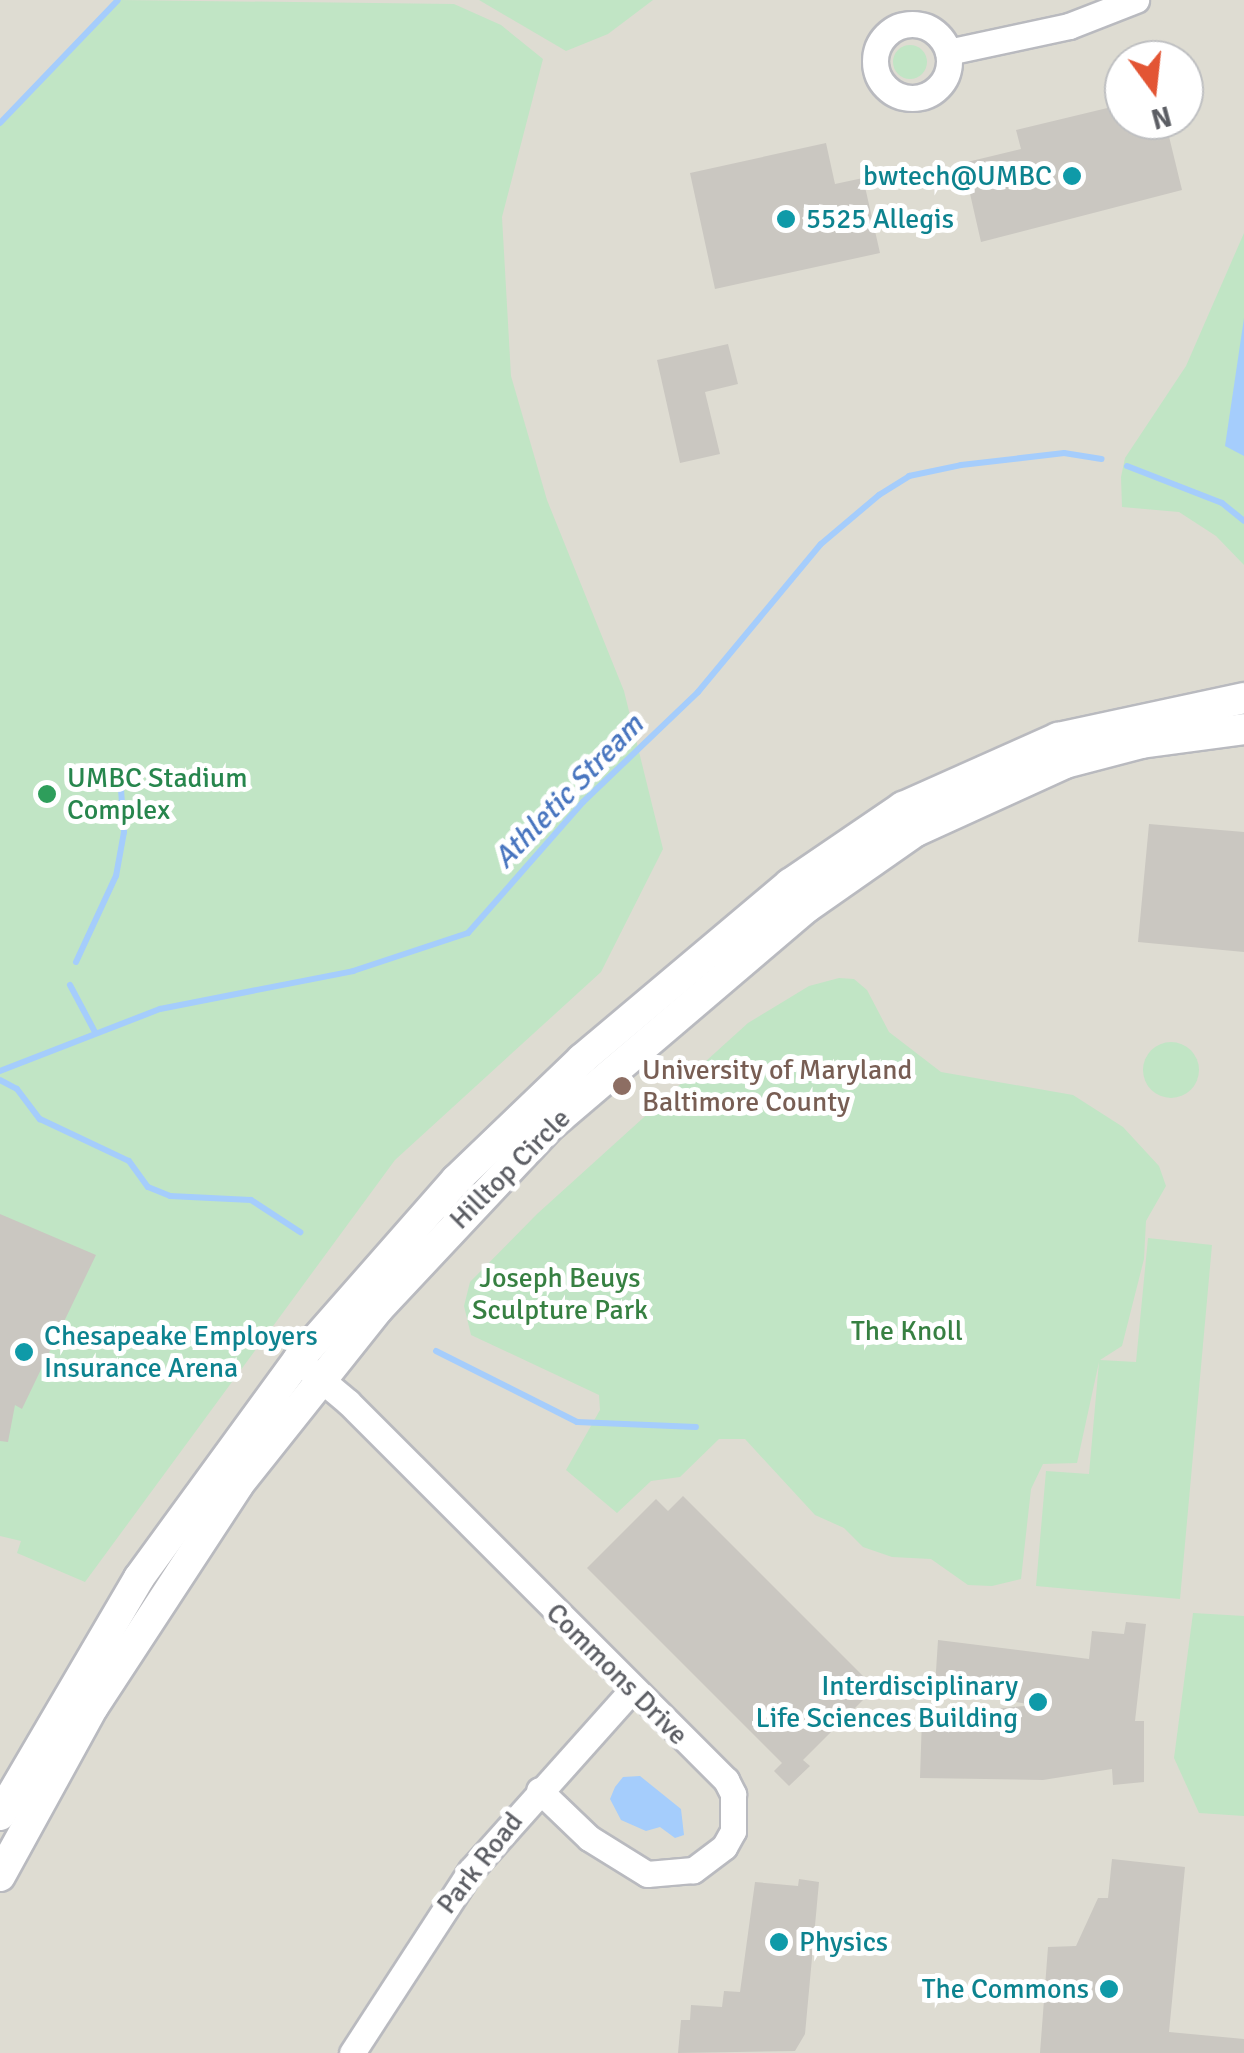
<!DOCTYPE html>
<style>
body{margin:0}
#map{position:relative;width:1244px;height:2053px;overflow:hidden;background:#eeede4;font-family:Signika,sans-serif}
div>[style]{position:absolute}
.education>*{inset:0;background:#dedcd2}
.green>*{inset:0;background:#c1e5c5}
.round{border-radius:50%}
.water>*{inset:0;background:#a5cdfc}
.stream>*{height:6px;margin:-3px;padding:0 3px;transform-origin:3px;border-radius:3px;background:#a5cdfc}
.building>*{inset:0;background:#cac7c1}
.roads{filter:drop-shadow(2px 0 #b9babf) drop-shadow(-2px 0 #b9babf) drop-shadow(0 2px #b9babf) drop-shadow(0 -2px #b9babf)}
.minor>*{height:25px;margin:-12.5px;padding:0 12.5px;transform-origin:12.5px;border-radius:12.5px;background:#fff}
.minor>.ring{margin:-12.5px;padding:0;box-sizing:content-box;background:none;border:25px solid #fff;border-radius:50%}
.tertiary>*{height:30px;margin:-15px;padding:0 15px;transform-origin:15px;border-radius:15px;background:#fff}
.dots>*{width:28px;height:28px;translate:-50% -50%;box-sizing:border-box;border:5px solid #fff;border-radius:50%}
span{translate:-50% -50%;white-space:nowrap;text-align:center;line-height:1.15;-webkit-text-stroke:10px #fff;paint-order:stroke}
.culture-label{font-size:28px;color:#0d838f}
.right{translate:-100% -50%;text-align:right}
.left{translate:0 -50%;text-align:left}
.leisure-label{font-size:28px;color:#27864d}
.education-label{font-size:28px;color:#785e54}
.street-label{font-size:28px;color:#5c5e64}
.park-label{font-size:28px;color:#378042}
.water-label{font-size:30px;color:#4875bf;font-style:italic}
.north{position:absolute;left:1104px;top:40px;width:100px;height:100px;box-sizing:border-box;background:#fff;border:2px solid #bebfc1;border-radius:50%;rotate:165deg;font-size:28px;font-weight:700;line-height:40px;text-align:center;color:#5c5e64}
.north::after{content:'';display:block;margin:auto;width:35px;height:45px;background:#e35534;clip-path:polygon(50% 0,100% 100%,50% 72%,0 100%)}
</style>
<div id="map">
<div class="education">
<i style="clip-path:polygon(evenodd,0 0,1244px 0,1244px 2053px,0 2053px,0 0,1124px 60px,1184px 60px,1184px 120px,1124px 120px,1124px 60px)"></i>
</div>
<div class="green">
<i style="clip-path:polygon(120px 0,454px 4px,501px 25px,543px 59px,502px 217px,511px 376px,547px 500px,624px 691px,663px 849px,601px 972px,395px 1160px,85px 1582px,17px 1553px,21px 1541px,0 1536px,0 123px)"></i>
<i style="clip-path:polygon(479px 0,653px 0,608px 34px,566px 51px)"></i>
<i class="round" style="left:893px;top:45px;width:34px;height:34px"></i>
<i style="clip-path:polygon(1244px 233px,1244px 565px,1216px 536px,1179px 512px,1122px 507px,1121px 477px,1125px 458px,1186px 366px)"></i>
<i style="clip-path:polygon(839px 978px,854px 979px,867px 990px,889px 1032px,941px 1072px,1073px 1095px,1123px 1127px,1159px 1166px,1166px 1186px,1146px 1221px,1144px 1259px,1122px 1346px,1100px 1360px,1136px 1362px,1148px 1238px,1212px 1245px,1180px 1599px,1036px 1586px,1046px 1471px,1089px 1474px,1099px 1362px,1077px 1463px,1043px 1464px,1031px 1489px,1021px 1579px,992px 1586px,968px 1585px,931px 1559px,892px 1557px,863px 1547px,844px 1528px,815px 1515px,745px 1439px,719px 1439px,680px 1477px,651px 1481px,617px 1513px,566px 1470px,600px 1410px,599px 1395px,471px 1335px,464px 1306px,470px 1282px,537px 1214px,748px 1023px,809px 986px)"></i>
<i class="round" style="left:1143px;top:1042px;width:56px;height:56px"></i>
<i style="clip-path:polygon(1193px 1613px,1244px 1616px,1244px 1816px,1199px 1813px,1174px 1758px)"></i>
</div>
<div class="water">
<i style="clip-path:polygon(1244px 318px,1244px 456px,1225px 446px)"></i>
<i style="clip-path:polygon(640px 1776px,681px 1809px,684px 1835px,675px 1838px,660px 1827px,646px 1831px,621px 1820px,610px 1799px,615px 1787px,623px 1777px)"></i>
</div>
<div class="stream">
<i style="left:0;top:123px;width:170px;rotate:-46.2deg"></i>
<i style="left:1127px;top:466px;width:102px;rotate:21.3deg"></i>
<i style="left:1222px;top:503px;width:28px;rotate:39deg"></i>
<i style="left:76px;top:962px;width:95px;rotate:-65.1deg"></i>
<i style="left:116px;top:876px;width:45px;rotate:-79.7deg"></i>
<i style="left:124px;top:832px;width:43px;rotate:-94deg"></i>
<i style="left:121px;top:789px;width:22px;rotate:-112deg"></i>
<i style="left:70px;top:985px;width:53px;rotate:62deg"></i>
<i style="left:0;top:1071px;width:172px;rotate:-21.2deg"></i>
<i style="left:160px;top:1009px;width:197px;rotate:-11.1deg"></i>
<i style="left:353px;top:971px;width:121px;rotate:-18.3deg"></i>
<i style="left:468px;top:933px;width:174px;rotate:-48.7deg"></i>
<i style="left:583px;top:802px;width:159px;rotate:-43.7deg"></i>
<i style="left:698px;top:692px;width:192px;rotate:-50.3deg"></i>
<i style="left:821px;top:544px;width:76px;rotate:-40.2deg"></i>
<i style="left:879px;top:495px;width:36px;rotate:-32deg"></i>
<i style="left:909px;top:476px;width:53px;rotate:-11.9deg"></i>
<i style="left:961px;top:465px;width:104px;rotate:-6.6deg"></i>
<i style="left:1064px;top:453px;width:38px;rotate:9deg"></i>
<i style="left:0;top:1080px;width:19px;rotate:28deg"></i>
<i style="left:17px;top:1089px;width:38px;rotate:53deg"></i>
<i style="left:40px;top:1119px;width:98px;rotate:25.3deg"></i>
<i style="left:129px;top:1161px;width:32px;rotate:54deg"></i>
<i style="left:148px;top:1187px;width:24px;rotate:22deg"></i>
<i style="left:170px;top:1196px;width:81px;rotate:2.8deg"></i>
<i style="left:251px;top:1200px;width:59px;rotate:33.1deg"></i>
<i style="left:436px;top:1351px;width:158px;rotate:26.7deg"></i>
<i style="left:577px;top:1422px;width:119px;rotate:2.4deg"></i>
</div>
<div class="building">
<i style="clip-path:polygon(1124px 104px,1124px 120px,1165px 120px,1182px 190px,981px 242px,963px 163px,1021px 149px,1016px 130px)"></i>
<i style="clip-path:polygon(826px 143px,835px 184px,863px 178px,880px 253px,715px 289px,690px 173px)"></i>
<i style="clip-path:polygon(728px 344px,738px 384px,705px 392px,720px 454px,680px 463px,657px 360px)"></i>
<i style="clip-path:polygon(1149px 824px,1244px 832px,1244px 952px,1138px 942px)"></i>
<i style="clip-path:polygon(0 1214px,96px 1255px,22px 1409px,15px 1405px,8px 1442px,0 1441px)"></i>
<i style="clip-path:polygon(683px 1496px,875px 1688px,803px 1760px,810px 1766px,789px 1786px,774px 1771px,782px 1763px,587px 1568px,656px 1499px,668px 1511px)"></i>
<i style="clip-path:polygon(1126px 1622px,1146px 1624px,1135px 1721px,1144px 1721px,1144px 1782px,1113px 1785px,1112px 1769px,1043px 1780px,920px 1778px,922px 1717px,1033px 1705px,935px 1687px,938px 1640px,1089px 1659px,1092px 1631px,1124px 1634px)"></i>
<i style="clip-path:polygon(1112px 1859px,1185px 1867px,1169px 2032px,1244px 2039px,1244px 2053px,1040px 2053px,1048px 1947px,1076px 1946px,1098px 1898px,1108px 1898px)"></i>
<i style="clip-path:polygon(799px 1879px,819px 1882px,805px 2034px,795px 2051px,678px 2053px,681px 2020px,690px 2020px,691px 2005px,722px 2007px,724px 1991px,740px 1992px,755px 1882px,798px 1886px)"></i>
</div>
<div class="roads">
<div class="minor">
<i class="ring" style="left:875px;top:24px;width:49px;height:49px"></i>
<i style="left:948px;top:52px;width:124px;rotate:-12.1deg"></i>
<i style="left:1069px;top:26px;width:72px;rotate:-21.2deg"></i>
<i style="left:298px;top:1360px;width:65px;rotate:40deg"></i>
<i style="left:348px;top:1402px;width:535px;rotate:45deg"></i>
<i style="left:726px;top:1780px;width:16px;rotate:63deg"></i>
<i style="left:733px;top:1794px;width:37px;rotate:90deg"></i>
<i style="left:733px;top:1831px;width:18px;rotate:119deg"></i>
<i style="left:724px;top:1847px;width:39px;rotate:143deg"></i>
<i style="left:693px;top:1870px;width:46px;rotate:175deg"></i>
<i style="left:647px;top:1874px;width:68px;rotate:-148.2deg"></i>
<i style="left:589px;top:1838px;width:69px;rotate:-136.2deg"></i>
<i style="left:352px;top:2053px;width:218px;rotate:-57deg"></i>
<i style="left:471px;top:1870px;width:241px;rotate:-48.2deg"></i>
</div>
<div class="tertiary">
<i style="left:0;top:1815px;width:275px;rotate:-59.6deg"></i>
<i style="left:139px;top:1578px;width:270px;rotate:-53.9deg"></i>
<i style="left:298px;top:1360px;width:240px;rotate:-48.7deg"></i>
<i style="left:456px;top:1180px;width:175px;rotate:-43.8deg"></i>
<i style="left:582px;top:1059px;width:272px;rotate:-40.1deg"></i>
<i style="left:790px;top:884px;width:137px;rotate:-34.3deg"></i>
<i style="left:903px;top:807px;width:170px;rotate:-24deg"></i>
<i style="left:1058px;top:738px;width:190px;rotate:-12.1deg"></i>
<i style="left:0;top:1876px;width:193px;rotate:-61.2deg"></i>
<i style="left:93px;top:1707px;width:265px;rotate:-56.8deg"></i>
<i style="left:238px;top:1485px;width:225px;rotate:-51.5deg"></i>
<i style="left:378px;top:1309px;width:254px;rotate:-46.8deg"></i>
<i style="left:552px;top:1124px;width:335px;rotate:-40.4deg"></i>
<i style="left:807px;top:907px;width:133px;rotate:-34.9deg"></i>
<i style="left:916px;top:831px;width:164px;rotate:-24.5deg"></i>
<i style="left:1065px;top:763px;width:79px;rotate:-14.7deg"></i>
<i style="left:1141px;top:743px;width:104px;rotate:-7.7deg"></i>
</div>
</div>
<div class="dots">
<i style="left:1072px;top:176px;background:#0f9aa8"></i>
<i style="left:786px;top:219px;background:#0f9aa8"></i>
<i style="left:47px;top:794px;background:#2e9e5b"></i>
<i style="left:622px;top:1086px;background:#8d6e63"></i>
<i style="left:24px;top:1352px;background:#0f9aa8"></i>
<i style="left:1038px;top:1702px;background:#0f9aa8"></i>
<i style="left:779px;top:1942px;background:#0f9aa8"></i>
<i style="left:1109px;top:1989px;background:#0f9aa8"></i>
</div>
<div class="culture-label">
<span class="right" style="left:1052px;top:176px">bwtech@UMBC</span>
<span class="left" style="left:806px;top:219px">5525 Allegis</span>
<span class="left" style="left:44px;top:1352px">Chesapeake Employers<br>Insurance Arena</span>
<span class="right" style="left:1018px;top:1702px">Interdisciplinary<br>Life Sciences Building</span>
<span class="left" style="left:799px;top:1942px">Physics</span>
<span class="right" style="left:1089px;top:1989px">The Commons</span>
</div>
<div class="leisure-label">
<span class="left" style="left:67px;top:794px">UMBC Stadium<br>Complex</span>
</div>
<div class="education-label">
<span class="left" style="left:642px;top:1086px">University of Maryland<br>Baltimore County</span>
</div>
<div class="street-label">
<span style="left:510px;top:1169px;rotate:-45deg">Hilltop Circle</span>
<span style="left:617px;top:1674px;rotate:45deg">Commons Drive</span>
<span style="left:480px;top:1863px;rotate:-52deg">Park Road</span>
</div>
<div class="park-label">
<span style="left:560px;top:1294px">Joseph Beuys<br>Sculpture Park</span>
<span style="left:907px;top:1331px">The Knoll</span>
</div>
<div class="water-label">
<span style="left:569px;top:792px;rotate:-46deg">Athletic Stream</span>
</div>
<div class="north">N</div>
</div>
